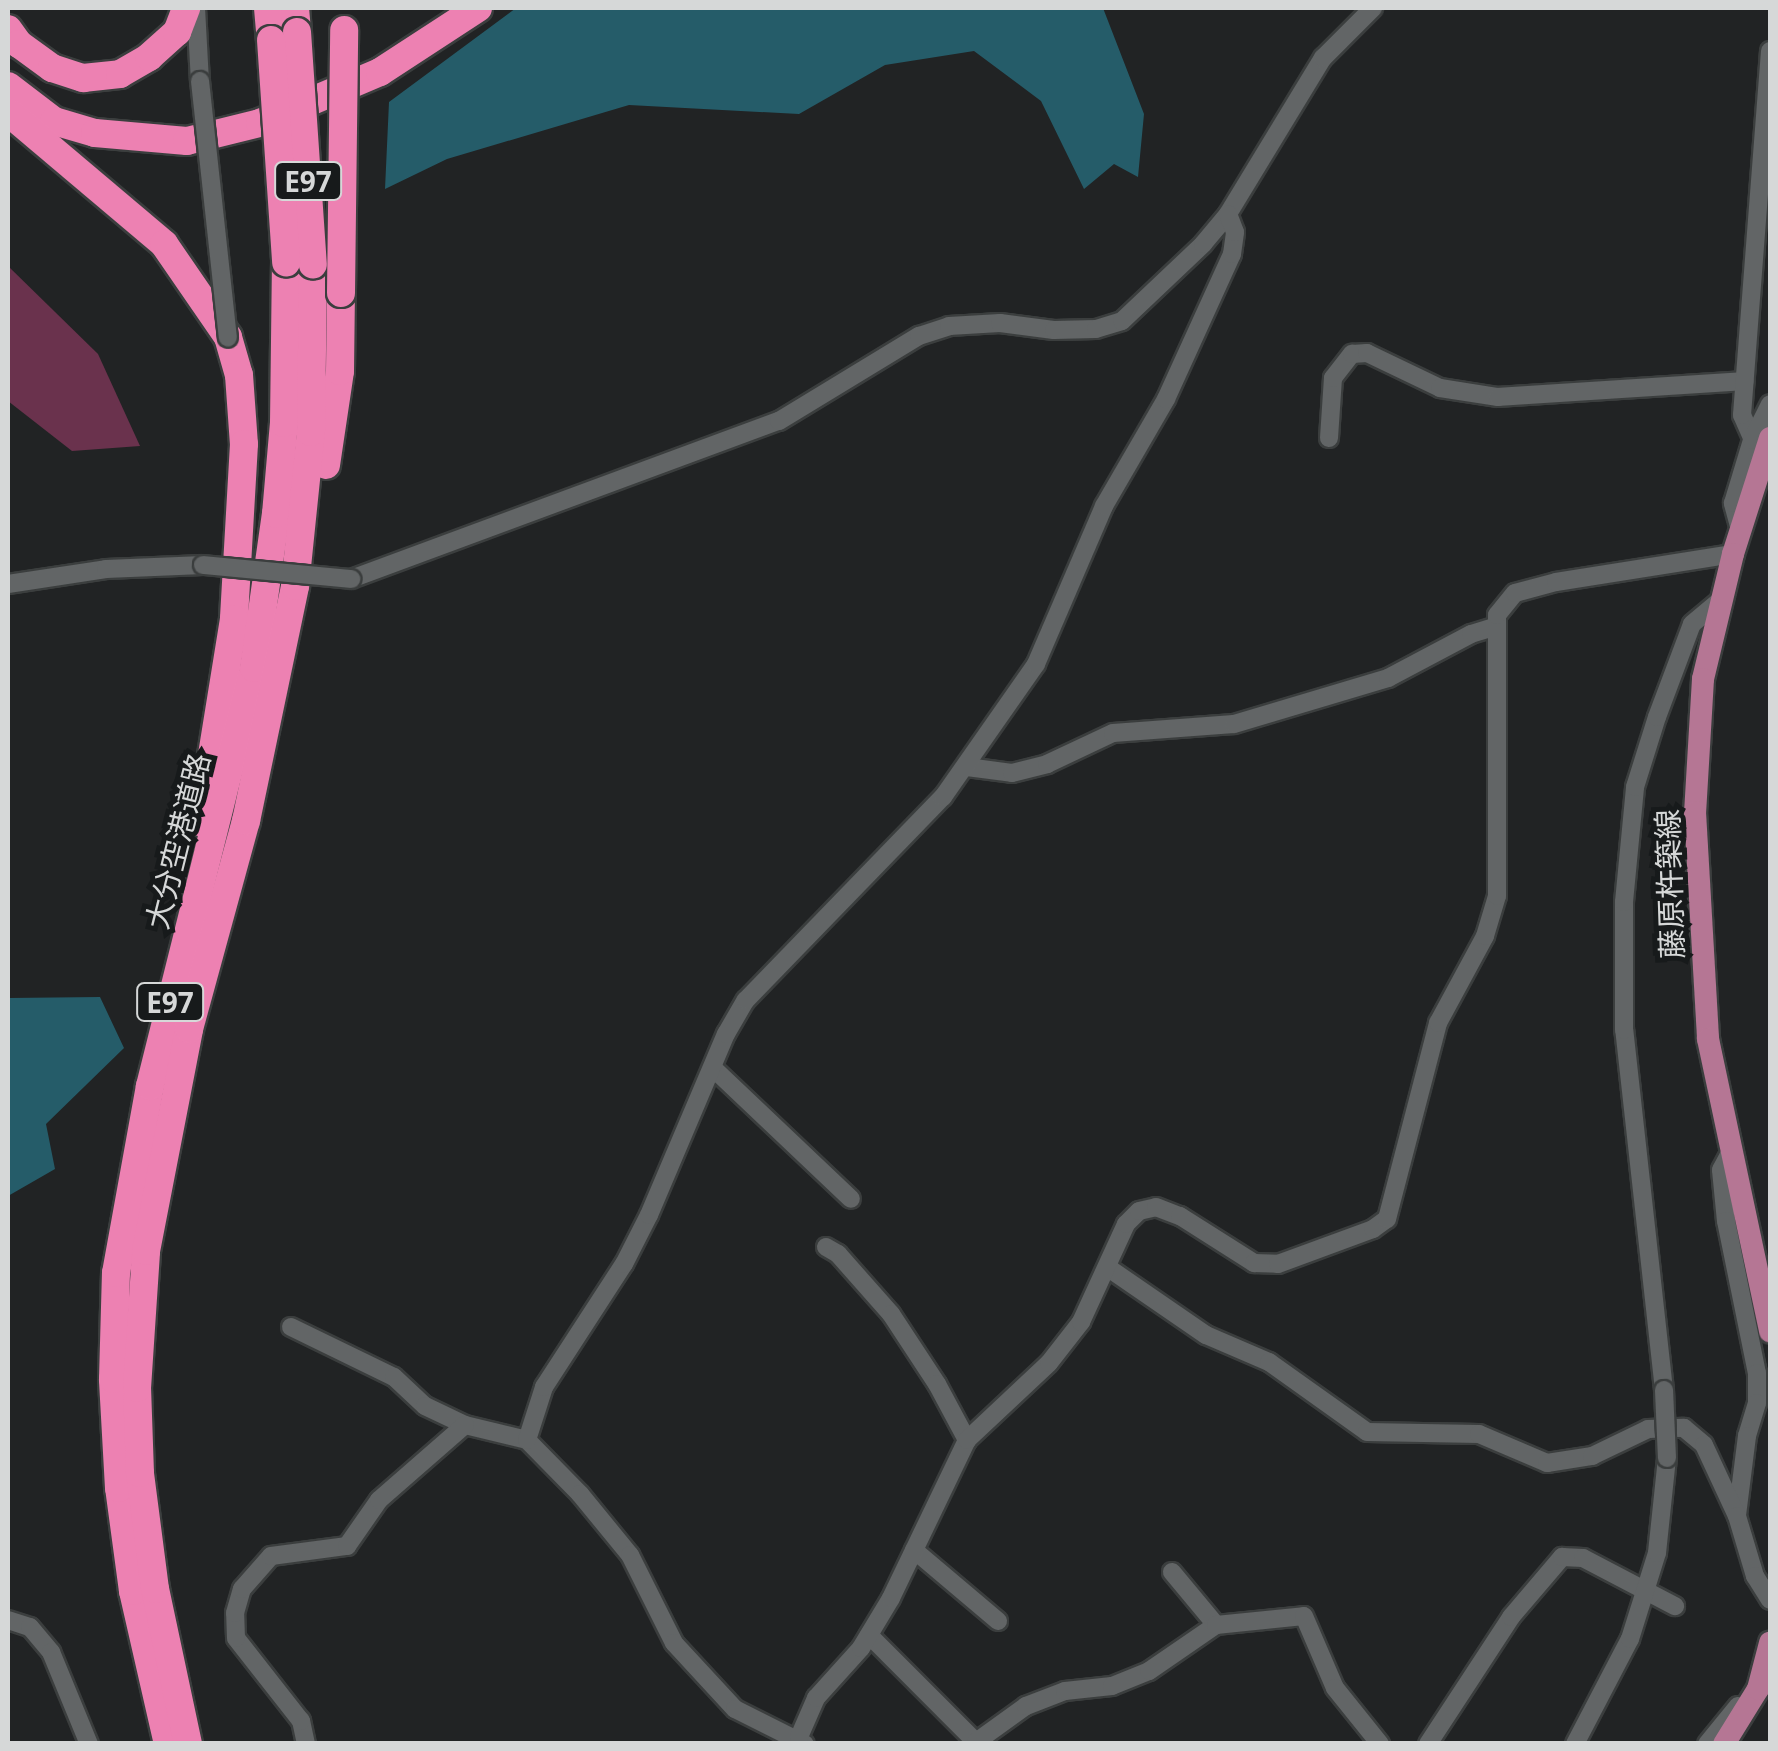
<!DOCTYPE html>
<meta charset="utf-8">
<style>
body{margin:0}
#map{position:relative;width:1778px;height:1751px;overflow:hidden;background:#212324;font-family:"Noto Sans","Noto Sans JP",sans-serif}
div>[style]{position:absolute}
.green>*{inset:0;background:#6a324d}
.water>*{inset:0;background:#255c69}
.roads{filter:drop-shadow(2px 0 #3b3e3e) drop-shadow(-2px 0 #3b3e3e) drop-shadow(0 2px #3b3e3e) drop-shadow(0 -2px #3b3e3e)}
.minor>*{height:18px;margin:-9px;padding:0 9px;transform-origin:9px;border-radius:9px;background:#626566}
.major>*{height:22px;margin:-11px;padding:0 11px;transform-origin:11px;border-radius:11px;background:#b57694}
.highway>*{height:28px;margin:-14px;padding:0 14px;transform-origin:14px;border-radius:14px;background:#ed81b2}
.bridges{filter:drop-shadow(2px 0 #3b3e3e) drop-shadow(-2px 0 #3b3e3e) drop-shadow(0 2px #3b3e3e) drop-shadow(0 -2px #3b3e3e)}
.minor-bridge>*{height:18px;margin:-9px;padding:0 9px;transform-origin:9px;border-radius:9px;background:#626566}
.highway-bridge>*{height:28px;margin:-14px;padding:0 14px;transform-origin:14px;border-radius:14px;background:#ed81b2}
span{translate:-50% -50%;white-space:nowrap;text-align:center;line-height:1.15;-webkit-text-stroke:10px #171a1b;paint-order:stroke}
.shield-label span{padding:2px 8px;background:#171a1b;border:2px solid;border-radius:8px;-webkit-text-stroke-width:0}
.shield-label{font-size:28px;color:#d6d8d8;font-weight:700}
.street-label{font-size:30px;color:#d6d8d8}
.frame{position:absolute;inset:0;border:10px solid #d6d8d8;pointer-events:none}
</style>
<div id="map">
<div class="green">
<i style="clip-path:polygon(8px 266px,98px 354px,140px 446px,72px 451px,8px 401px)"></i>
</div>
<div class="water">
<i style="clip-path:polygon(516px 8px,1103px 8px,1144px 114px,1138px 177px,1114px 164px,1084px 189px,1041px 101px,974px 51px,885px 65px,799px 114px,629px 105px,447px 159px,385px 189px,389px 102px)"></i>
<i style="clip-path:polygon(100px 997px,124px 1048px,46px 1124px,55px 1169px,8px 1196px,8px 998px)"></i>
</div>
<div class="roads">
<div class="minor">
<i style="left:196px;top:8px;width:73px;rotate:86.9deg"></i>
<i style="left:1329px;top:438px;width:60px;rotate:-86.2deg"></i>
<i style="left:1333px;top:378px;width:31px;rotate:-52deg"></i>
<i style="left:1352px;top:354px;width:15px;rotate:-4deg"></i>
<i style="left:1367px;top:353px;width:81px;rotate:25.6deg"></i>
<i style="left:1440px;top:388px;width:59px;rotate:8.8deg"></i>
<i style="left:1498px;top:397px;width:247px;rotate:-3.7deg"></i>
<i style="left:1761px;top:458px;width:47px;rotate:-113.8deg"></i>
<i style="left:1742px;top:415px;width:365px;rotate:-85.6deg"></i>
<i style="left:1740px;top:530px;width:28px;rotate:-105deg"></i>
<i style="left:1733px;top:503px;width:66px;rotate:-73.2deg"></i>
<i style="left:1752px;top:440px;width:40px;rotate:-63.4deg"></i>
<i style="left:351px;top:579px;width:456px;rotate:-20.3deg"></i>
<i style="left:779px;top:421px;width:164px;rotate:-31.3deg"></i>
<i style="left:919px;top:336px;width:32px;rotate:-18deg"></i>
<i style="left:949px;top:326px;width:51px;rotate:-3.4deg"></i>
<i style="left:1000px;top:323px;width:54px;rotate:7.4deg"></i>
<i style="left:1054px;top:330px;width:42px;rotate:-1.4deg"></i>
<i style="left:1096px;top:329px;width:27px;rotate:-17deg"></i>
<i style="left:1122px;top:321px;width:112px;rotate:-43.5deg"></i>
<i style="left:1203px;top:244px;width:39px;rotate:-50deg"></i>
<i style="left:1228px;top:214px;width:183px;rotate:-58.7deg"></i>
<i style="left:1323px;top:58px;width:71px;rotate:-45deg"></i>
<i style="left:8px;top:584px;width:99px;rotate:-8.7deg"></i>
<i style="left:106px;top:569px;width:97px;rotate:-2.4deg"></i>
<i style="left:967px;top:767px;width:45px;rotate:7.6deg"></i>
<i style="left:1012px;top:773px;width:36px;rotate:-14deg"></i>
<i style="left:1047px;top:764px;width:73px;rotate:-25.2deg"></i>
<i style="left:1113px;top:733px;width:121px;rotate:-4.3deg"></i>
<i style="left:1234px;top:724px;width:161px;rotate:-16.6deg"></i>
<i style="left:1388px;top:678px;width:94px;rotate:-27.9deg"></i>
<i style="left:1471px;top:634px;width:27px;rotate:-17deg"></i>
<i style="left:713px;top:1068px;width:190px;rotate:43.5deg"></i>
<i style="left:1730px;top:1153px;width:19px;rotate:118deg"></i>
<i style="left:1721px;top:1170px;width:51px;rotate:84.4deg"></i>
<i style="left:1726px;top:1221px;width:155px;rotate:78.5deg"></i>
<i style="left:1757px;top:1373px;width:30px;rotate:90deg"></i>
<i style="left:1757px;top:1403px;width:34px;rotate:107deg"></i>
<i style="left:1747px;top:1436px;width:80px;rotate:97.2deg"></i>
<i style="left:826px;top:1247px;width:14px;rotate:30deg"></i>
<i style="left:838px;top:1254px;width:80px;rotate:48.5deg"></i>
<i style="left:891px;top:1314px;width:84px;rotate:56.7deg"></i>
<i style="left:937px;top:1384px;width:64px;rotate:61.8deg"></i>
<i style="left:1107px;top:1267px;width:120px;rotate:34.5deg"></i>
<i style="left:1206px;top:1335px;width:69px;rotate:23.2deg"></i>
<i style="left:1269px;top:1362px;width:120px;rotate:35.5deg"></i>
<i style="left:1367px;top:1432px;width:112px;rotate:1deg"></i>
<i style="left:1479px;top:1434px;width:74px;rotate:23.1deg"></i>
<i style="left:1547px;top:1463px;width:46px;rotate:-8.8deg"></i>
<i style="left:1592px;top:1456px;width:62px;rotate:-25.7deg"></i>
<i style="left:1648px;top:1429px;width:36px;rotate:-2deg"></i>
<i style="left:1684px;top:1428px;width:26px;rotate:40deg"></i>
<i style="left:1704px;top:1445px;width:78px;rotate:65.1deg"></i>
<i style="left:1737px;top:1516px;width:63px;rotate:73.3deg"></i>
<i style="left:1755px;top:1576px;width:28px;rotate:58deg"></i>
<i style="left:291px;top:1327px;width:114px;rotate:25.9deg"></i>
<i style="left:394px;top:1377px;width:42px;rotate:43.1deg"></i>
<i style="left:425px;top:1406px;width:44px;rotate:25.4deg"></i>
<i style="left:465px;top:1425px;width:64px;rotate:13.6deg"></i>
<i style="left:527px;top:1440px;width:76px;rotate:45.5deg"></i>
<i style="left:580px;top:1494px;width:79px;rotate:50.7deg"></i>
<i style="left:630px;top:1555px;width:98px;rotate:63.4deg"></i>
<i style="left:674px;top:1643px;width:90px;rotate:47.3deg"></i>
<i style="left:735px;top:1709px;width:78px;rotate:26.6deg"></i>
<i style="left:1664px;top:1390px;width:362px;rotate:-96.3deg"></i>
<i style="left:1624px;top:1030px;width:128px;rotate:-90deg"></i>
<i style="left:1624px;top:902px;width:116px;rotate:-84.5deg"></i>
<i style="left:1635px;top:787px;width:73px;rotate:-72.6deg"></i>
<i style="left:1657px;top:717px;width:99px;rotate:-69.4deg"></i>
<i style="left:1692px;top:624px;width:39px;rotate:-40deg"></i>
<i style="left:527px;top:1440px;width:56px;rotate:-72.2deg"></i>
<i style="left:544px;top:1387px;width:147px;rotate:-57deg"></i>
<i style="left:624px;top:1264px;width:55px;rotate:-63deg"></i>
<i style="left:649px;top:1215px;width:197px;rotate:-67deg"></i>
<i style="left:726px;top:1034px;width:39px;rotate:-60deg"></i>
<i style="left:746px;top:1000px;width:283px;rotate:-45.9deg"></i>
<i style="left:943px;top:797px;width:162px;rotate:-55deg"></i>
<i style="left:1036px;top:664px;width:172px;rotate:-66.7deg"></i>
<i style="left:1104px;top:506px;width:124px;rotate:-59.9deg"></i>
<i style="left:1166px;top:399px;width:159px;rotate:-65.5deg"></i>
<i style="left:1232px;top:254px;width:22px;rotate:-82deg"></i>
<i style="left:1235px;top:232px;width:19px;rotate:-111deg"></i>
<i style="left:914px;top:1550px;width:110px;rotate:40.2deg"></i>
<i style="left:1172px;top:1572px;width:69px;rotate:50.3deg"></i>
<i style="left:8px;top:1620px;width:23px;rotate:18deg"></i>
<i style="left:30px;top:1627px;width:33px;rotate:50deg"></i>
<i style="left:51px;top:1652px;width:100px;rotate:67.6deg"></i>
<i style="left:869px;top:1635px;width:151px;rotate:45deg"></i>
<i style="left:976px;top:1742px;width:62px;rotate:-35.8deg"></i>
<i style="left:1026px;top:1706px;width:42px;rotate:-21deg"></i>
<i style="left:1065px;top:1691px;width:47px;rotate:-6.1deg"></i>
<i style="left:1112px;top:1686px;width:40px;rotate:-22deg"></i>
<i style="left:1149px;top:1671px;width:81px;rotate:-34.5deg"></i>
<i style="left:1216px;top:1625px;width:88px;rotate:-5.8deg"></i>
<i style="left:1304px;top:1616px;width:78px;rotate:66.7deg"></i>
<i style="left:1335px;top:1688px;width:72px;rotate:51.2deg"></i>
<i style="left:799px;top:1737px;width:43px;rotate:-66.4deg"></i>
<i style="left:816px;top:1698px;width:67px;rotate:-48deg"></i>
<i style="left:861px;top:1648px;width:58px;rotate:-59deg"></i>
<i style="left:891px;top:1598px;width:175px;rotate:-64.3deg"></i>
<i style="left:967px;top:1440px;width:112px;rotate:-43.2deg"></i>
<i style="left:1049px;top:1363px;width:52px;rotate:-52deg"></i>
<i style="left:1081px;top:1322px;width:108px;rotate:-65.3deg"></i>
<i style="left:1126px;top:1224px;width:18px;rotate:-45deg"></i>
<i style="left:1139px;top:1211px;width:17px;rotate:-13deg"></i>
<i style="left:1156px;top:1207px;width:26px;rotate:21deg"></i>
<i style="left:1180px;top:1216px;width:88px;rotate:32.4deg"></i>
<i style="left:1254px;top:1263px;width:24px;rotate:2deg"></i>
<i style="left:1278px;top:1264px;width:101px;rotate:-20.2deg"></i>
<i style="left:1373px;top:1229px;width:17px;rotate:-36deg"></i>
<i style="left:1387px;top:1219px;width:203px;rotate:-75.4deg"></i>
<i style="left:1438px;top:1023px;width:99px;rotate:-61.6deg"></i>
<i style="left:1485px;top:936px;width:42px;rotate:-73.3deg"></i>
<i style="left:1497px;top:896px;width:281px;rotate:-90deg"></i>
<i style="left:1497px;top:615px;width:28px;rotate:-51deg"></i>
<i style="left:1515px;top:593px;width:42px;rotate:-15deg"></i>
<i style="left:1556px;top:582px;width:179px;rotate:-9deg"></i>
<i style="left:306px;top:1744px;width:24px;rotate:-102deg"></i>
<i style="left:301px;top:1721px;width:105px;rotate:-128.1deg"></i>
<i style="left:236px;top:1638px;width:25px;rotate:-92deg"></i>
<i style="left:235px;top:1613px;width:25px;rotate:-74deg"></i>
<i style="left:242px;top:1589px;width:44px;rotate:-48.7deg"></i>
<i style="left:271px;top:1556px;width:77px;rotate:-7.5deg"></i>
<i style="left:347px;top:1546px;width:56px;rotate:-55.2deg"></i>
<i style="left:379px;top:1500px;width:114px;rotate:-41.1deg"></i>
<i style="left:1428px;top:1744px;width:152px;rotate:-56.8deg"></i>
<i style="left:1511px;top:1617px;width:79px;rotate:-49.6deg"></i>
<i style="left:1562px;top:1557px;width:21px;rotate:3deg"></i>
<i style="left:1583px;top:1558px;width:104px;rotate:27.6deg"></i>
<i style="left:1575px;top:1744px;width:119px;rotate:-62.4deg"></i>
<i style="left:1630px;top:1639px;width:90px;rotate:-72.6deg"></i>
<i style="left:1657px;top:1553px;width:96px;rotate:-84deg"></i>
<i style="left:1707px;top:1744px;width:49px;rotate:-50.8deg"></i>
</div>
<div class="major">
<i style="left:1770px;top:438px;width:122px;rotate:107.7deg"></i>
<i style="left:1733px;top:554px;width:129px;rotate:103.5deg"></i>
<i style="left:1703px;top:679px;width:133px;rotate:93.4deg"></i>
<i style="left:1695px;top:812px;width:227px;rotate:86.7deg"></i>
<i style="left:1708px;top:1039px;width:299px;rotate:78deg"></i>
<i style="left:1724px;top:1744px;width:65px;rotate:-58.3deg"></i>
<i style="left:1758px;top:1689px;width:48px;rotate:-75.4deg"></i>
</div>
<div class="highway">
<i style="left:268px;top:8px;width:32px;rotate:85deg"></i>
<i style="left:295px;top:8px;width:24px;rotate:85deg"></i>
<i style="left:8px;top:29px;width:19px;rotate:54deg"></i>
<i style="left:19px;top:44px;width:41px;rotate:36deg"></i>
<i style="left:52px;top:68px;width:33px;rotate:18deg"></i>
<i style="left:83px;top:78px;width:37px;rotate:-6deg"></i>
<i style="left:120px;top:74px;width:34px;rotate:-30deg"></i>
<i style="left:149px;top:57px;width:38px;rotate:-42deg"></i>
<i style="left:177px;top:32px;width:26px;rotate:-69deg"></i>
<i style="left:8px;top:86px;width:58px;rotate:37.3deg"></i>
<i style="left:54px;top:121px;width:43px;rotate:16.3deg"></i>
<i style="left:95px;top:133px;width:92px;rotate:5deg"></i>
<i style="left:187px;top:141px;width:75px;rotate:-13.9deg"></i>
<i style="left:260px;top:123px;width:130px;rotate:-23deg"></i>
<i style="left:380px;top:72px;width:117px;rotate:-33.1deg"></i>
<i style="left:8px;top:112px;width:204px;rotate:40.2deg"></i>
<i style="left:164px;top:244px;width:113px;rotate:55.5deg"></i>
<i style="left:228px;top:337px;width:40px;rotate:74deg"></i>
<i style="left:239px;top:375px;width:69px;rotate:85.9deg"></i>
<i style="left:244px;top:444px;width:175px;rotate:93.3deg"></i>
<i style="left:234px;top:619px;width:206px;rotate:99.2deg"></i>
<i style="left:326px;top:465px;width:95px;rotate:-81.5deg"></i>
<i style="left:340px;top:371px;width:78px;rotate:-89.3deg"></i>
<i style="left:168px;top:1744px;width:157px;rotate:-102.9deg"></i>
<i style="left:133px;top:1591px;width:104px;rotate:-97.7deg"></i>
<i style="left:119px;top:1488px;width:109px;rotate:-93.2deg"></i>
<i style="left:113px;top:1379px;width:106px;rotate:-88.4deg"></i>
<i style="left:116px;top:1273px;width:190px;rotate:-79.7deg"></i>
<i style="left:150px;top:1086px;width:431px;rotate:-76deg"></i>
<i style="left:254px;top:668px;width:156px;rotate:-81.9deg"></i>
<i style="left:276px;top:514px;width:91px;rotate:-85deg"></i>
<i style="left:284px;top:423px;width:161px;rotate:-89.3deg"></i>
<i style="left:188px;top:1744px;width:158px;rotate:-102deg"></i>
<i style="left:155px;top:1589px;width:117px;rotate:-97.4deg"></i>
<i style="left:140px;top:1473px;width:85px;rotate:-92deg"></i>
<i style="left:137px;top:1388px;width:137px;rotate:-86.2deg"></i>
<i style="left:146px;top:1251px;width:226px;rotate:-79deg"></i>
<i style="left:189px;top:1029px;width:216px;rotate:-74.7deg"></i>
<i style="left:246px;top:821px;width:240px;rotate:-78.2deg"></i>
<i style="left:295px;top:586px;width:155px;rotate:-84.1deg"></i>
<i style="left:311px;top:432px;width:168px;rotate:-89.3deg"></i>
</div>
</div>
<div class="bridges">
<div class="minor-bridge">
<i style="left:200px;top:81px;width:258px;rotate:83.8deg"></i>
<i style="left:203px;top:565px;width:149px;rotate:5.4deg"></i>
<i style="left:1664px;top:1390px;width:68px;rotate:87.5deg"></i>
</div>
<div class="highway-bridge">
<i style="left:297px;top:32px;width:233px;rotate:86.1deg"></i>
<i style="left:271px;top:40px;width:223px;rotate:86.1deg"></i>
<i style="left:341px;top:293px;width:263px;rotate:-89.3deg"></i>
</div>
</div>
<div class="shield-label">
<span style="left:308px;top:181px">E97</span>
<span style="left:170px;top:1002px">E97</span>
</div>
<div class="street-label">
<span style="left:178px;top:841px;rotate:-76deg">大分空港道路</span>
<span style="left:1670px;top:884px;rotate:-92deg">藤原杵築線</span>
</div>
<div class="frame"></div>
</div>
